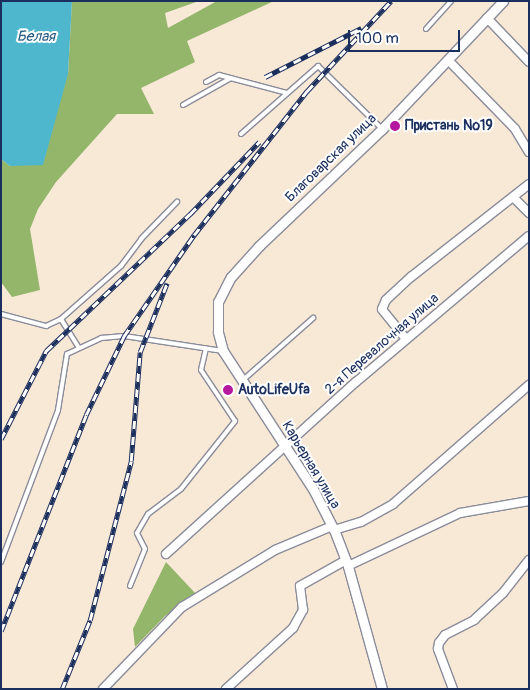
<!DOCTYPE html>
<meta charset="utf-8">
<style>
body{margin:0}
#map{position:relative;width:530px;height:690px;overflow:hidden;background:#f8e8d6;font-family:Pangolin,sans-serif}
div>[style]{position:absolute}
.forest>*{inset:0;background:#93b66b}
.water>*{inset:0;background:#4fb7cd}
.roads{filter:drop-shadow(1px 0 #8a8c9a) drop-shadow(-1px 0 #8a8c9a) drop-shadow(0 1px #8a8c9a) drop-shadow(0 -1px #8a8c9a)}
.service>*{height:4px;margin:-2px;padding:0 2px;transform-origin:2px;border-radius:2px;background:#fff}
.minor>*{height:8px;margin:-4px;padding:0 4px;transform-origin:4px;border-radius:4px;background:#fff}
.tertiary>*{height:9px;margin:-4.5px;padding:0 4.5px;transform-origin:4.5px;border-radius:4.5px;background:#fff}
.rail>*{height:4.5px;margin-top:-2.25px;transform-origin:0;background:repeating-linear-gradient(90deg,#fff 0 8px,#1b2f5e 0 16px);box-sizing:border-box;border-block:1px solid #1b2f5e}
.dots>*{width:14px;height:14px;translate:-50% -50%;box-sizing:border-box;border:2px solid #fff;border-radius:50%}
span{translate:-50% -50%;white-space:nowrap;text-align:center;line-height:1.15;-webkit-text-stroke:4px #fff;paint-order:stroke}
.poi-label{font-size:14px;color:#1b2f5e;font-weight:700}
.left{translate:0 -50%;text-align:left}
.street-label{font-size:14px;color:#1b2f5e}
.water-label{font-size:15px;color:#2d5f85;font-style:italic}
.frame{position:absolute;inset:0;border:2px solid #1b2f5e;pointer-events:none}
.scale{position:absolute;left:348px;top:30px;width:112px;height:22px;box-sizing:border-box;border:2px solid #1b2f5e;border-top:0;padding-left:6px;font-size:15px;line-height:18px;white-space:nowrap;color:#1b2f5e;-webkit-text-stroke:4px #fff;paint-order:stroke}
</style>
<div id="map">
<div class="forest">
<i style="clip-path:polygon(72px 1px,199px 1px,165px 13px,168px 28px,217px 1px,274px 1px,187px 41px,195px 62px,141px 88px,154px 114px,117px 114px,56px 182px,38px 209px,30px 229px,40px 290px,12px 297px,1px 282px,1px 159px,10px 166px,68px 74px)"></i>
<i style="clip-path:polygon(166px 562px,196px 594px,165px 616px,135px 647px,133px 629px)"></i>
</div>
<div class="water">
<i style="clip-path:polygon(1px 1px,72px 1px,68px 74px,43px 165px,10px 166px,1px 159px)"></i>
</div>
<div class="roads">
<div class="service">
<i style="left:426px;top:29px;width:38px;rotate:-48deg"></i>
<i style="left:206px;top:82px;width:15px;rotate:-28deg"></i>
<i style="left:219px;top:75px;width:70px;rotate:14.8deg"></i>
<i style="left:183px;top:105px;width:55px;rotate:-29.4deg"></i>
<i style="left:241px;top:134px;width:103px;rotate:-41.4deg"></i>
<i style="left:318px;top:66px;width:90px;rotate:44.5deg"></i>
<i style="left:1px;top:314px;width:47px;rotate:14.9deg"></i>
<i style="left:46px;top:326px;width:17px;rotate:-25deg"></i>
<i style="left:79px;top:348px;width:34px;rotate:-122deg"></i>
<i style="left:61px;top:319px;width:80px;rotate:-41.5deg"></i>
<i style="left:121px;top:266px;width:34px;rotate:-53deg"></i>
<i style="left:141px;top:239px;width:52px;rotate:-45.8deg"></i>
<i style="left:243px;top:380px;width:94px;rotate:-41.5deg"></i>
<i style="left:1px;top:562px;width:162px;rotate:-69.4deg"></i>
<i style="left:58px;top:410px;width:57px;rotate:-80.9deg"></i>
<i style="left:67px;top:354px;width:38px;rotate:-25deg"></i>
<i style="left:101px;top:338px;width:23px;rotate:-5deg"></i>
<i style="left:124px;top:336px;width:100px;rotate:8.6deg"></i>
<i style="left:130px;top:586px;width:40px;rotate:-68deg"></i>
<i style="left:145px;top:549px;width:18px;rotate:-117deg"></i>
<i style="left:137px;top:533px;width:22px;rotate:-60deg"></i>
<i style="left:148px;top:514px;width:41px;rotate:-37.1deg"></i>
<i style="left:181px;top:489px;width:87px;rotate:-51.5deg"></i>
<i style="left:235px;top:421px;width:61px;rotate:-123.7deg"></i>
<i style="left:201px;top:370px;width:22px;rotate:-77deg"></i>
</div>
<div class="minor">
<i style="left:487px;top:18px;width:61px;rotate:46.3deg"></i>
<i style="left:448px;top:60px;width:96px;rotate:45.8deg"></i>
<i style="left:515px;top:129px;width:27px;rotate:59deg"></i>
<i style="left:513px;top:197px;width:23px;rotate:45deg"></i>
<i style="left:406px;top:339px;width:38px;rotate:-129deg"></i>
<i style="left:382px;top:309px;width:10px;rotate:-66deg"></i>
<i style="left:386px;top:300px;width:34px;rotate:-43deg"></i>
<i style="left:411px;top:277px;width:150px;rotate:-38.2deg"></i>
<i style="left:334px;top:530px;width:28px;rotate:-17deg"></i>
<i style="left:361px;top:522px;width:37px;rotate:-29deg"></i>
<i style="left:393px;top:504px;width:181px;rotate:-41.2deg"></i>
<i style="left:166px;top:554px;width:256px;rotate:-42.2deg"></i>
<i style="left:356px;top:382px;width:226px;rotate:-40.2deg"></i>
<i style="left:348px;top:566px;width:124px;rotate:-25.3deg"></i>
<i style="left:460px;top:513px;width:70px;rotate:-9.9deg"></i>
<i style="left:103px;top:689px;width:114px;rotate:-46.1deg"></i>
<i style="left:182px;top:607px;width:109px;rotate:-31.5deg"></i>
<i style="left:275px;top:550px;width:62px;rotate:-22.8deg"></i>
<i style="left:226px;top:689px;width:91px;rotate:-42.3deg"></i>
<i style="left:293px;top:628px;width:21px;rotate:-61deg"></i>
<i style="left:303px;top:610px;width:24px;rotate:-97deg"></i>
<i style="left:300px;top:586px;width:53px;rotate:-29.5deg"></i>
<i style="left:453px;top:689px;width:43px;rotate:-110.6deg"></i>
<i style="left:438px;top:649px;width:6px;rotate:-81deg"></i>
<i style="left:439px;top:643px;width:10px;rotate:-53deg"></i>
<i style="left:445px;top:635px;width:33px;rotate:-27deg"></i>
<i style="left:474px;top:620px;width:40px;rotate:-43deg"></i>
<i style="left:503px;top:593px;width:42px;rotate:-51.8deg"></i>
</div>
<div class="tertiary">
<i style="left:382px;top:689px;width:128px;rotate:-105.5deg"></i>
<i style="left:348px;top:566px;width:39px;rotate:-111deg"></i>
<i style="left:334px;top:530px;width:46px;rotate:-117.1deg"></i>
<i style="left:313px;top:489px;width:165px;rotate:-123.1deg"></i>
<i style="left:223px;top:351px;width:20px;rotate:-105deg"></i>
<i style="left:218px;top:332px;width:30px;rotate:-90deg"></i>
<i style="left:218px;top:302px;width:28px;rotate:-63deg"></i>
<i style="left:231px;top:277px;width:42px;rotate:-47.9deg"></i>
<i style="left:259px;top:246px;width:170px;rotate:-43.6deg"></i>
<i style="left:382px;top:129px;width:176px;rotate:-46.6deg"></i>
</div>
</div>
<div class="rail">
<i style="left:265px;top:77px;width:108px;rotate:-27deg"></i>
<i style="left:1px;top:439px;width:99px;rotate:-62.9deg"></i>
<i style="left:46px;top:351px;width:199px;rotate:-43.6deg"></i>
<i style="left:190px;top:214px;width:100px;rotate:-46.2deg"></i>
<i style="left:1px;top:631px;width:232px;rotate:-68.5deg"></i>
<i style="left:86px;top:415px;width:88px;rotate:-64.3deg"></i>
<i style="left:124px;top:336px;width:123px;rotate:-55.3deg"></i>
<i style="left:194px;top:235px;width:183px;rotate:-51.9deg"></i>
<i style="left:307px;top:91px;width:123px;rotate:-47deg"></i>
<i style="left:62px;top:689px;width:74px;rotate:-67.9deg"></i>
<i style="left:90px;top:620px;width:164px;rotate:-75.5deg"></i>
<i style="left:131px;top:461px;width:109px;rotate:-85.3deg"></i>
<i style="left:140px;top:352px;width:74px;rotate:-68.6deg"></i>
</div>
<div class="dots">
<i style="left:395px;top:126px;background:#b5179e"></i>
<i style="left:228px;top:390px;background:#b5179e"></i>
</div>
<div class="poi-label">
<span class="left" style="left:405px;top:126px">Пристань №19</span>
<span class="left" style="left:238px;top:390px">AutoLifeUfa</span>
</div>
<div class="street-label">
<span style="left:331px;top:158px;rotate:-44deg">Благоварская улица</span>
<span style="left:382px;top:344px;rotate:-41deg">2-я Перевалочная улица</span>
<span style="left:311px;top:465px;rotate:59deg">Карьерная улица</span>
</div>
<div class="water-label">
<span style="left:36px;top:37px">Белая</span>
</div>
<div class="frame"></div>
<div class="scale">100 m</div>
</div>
